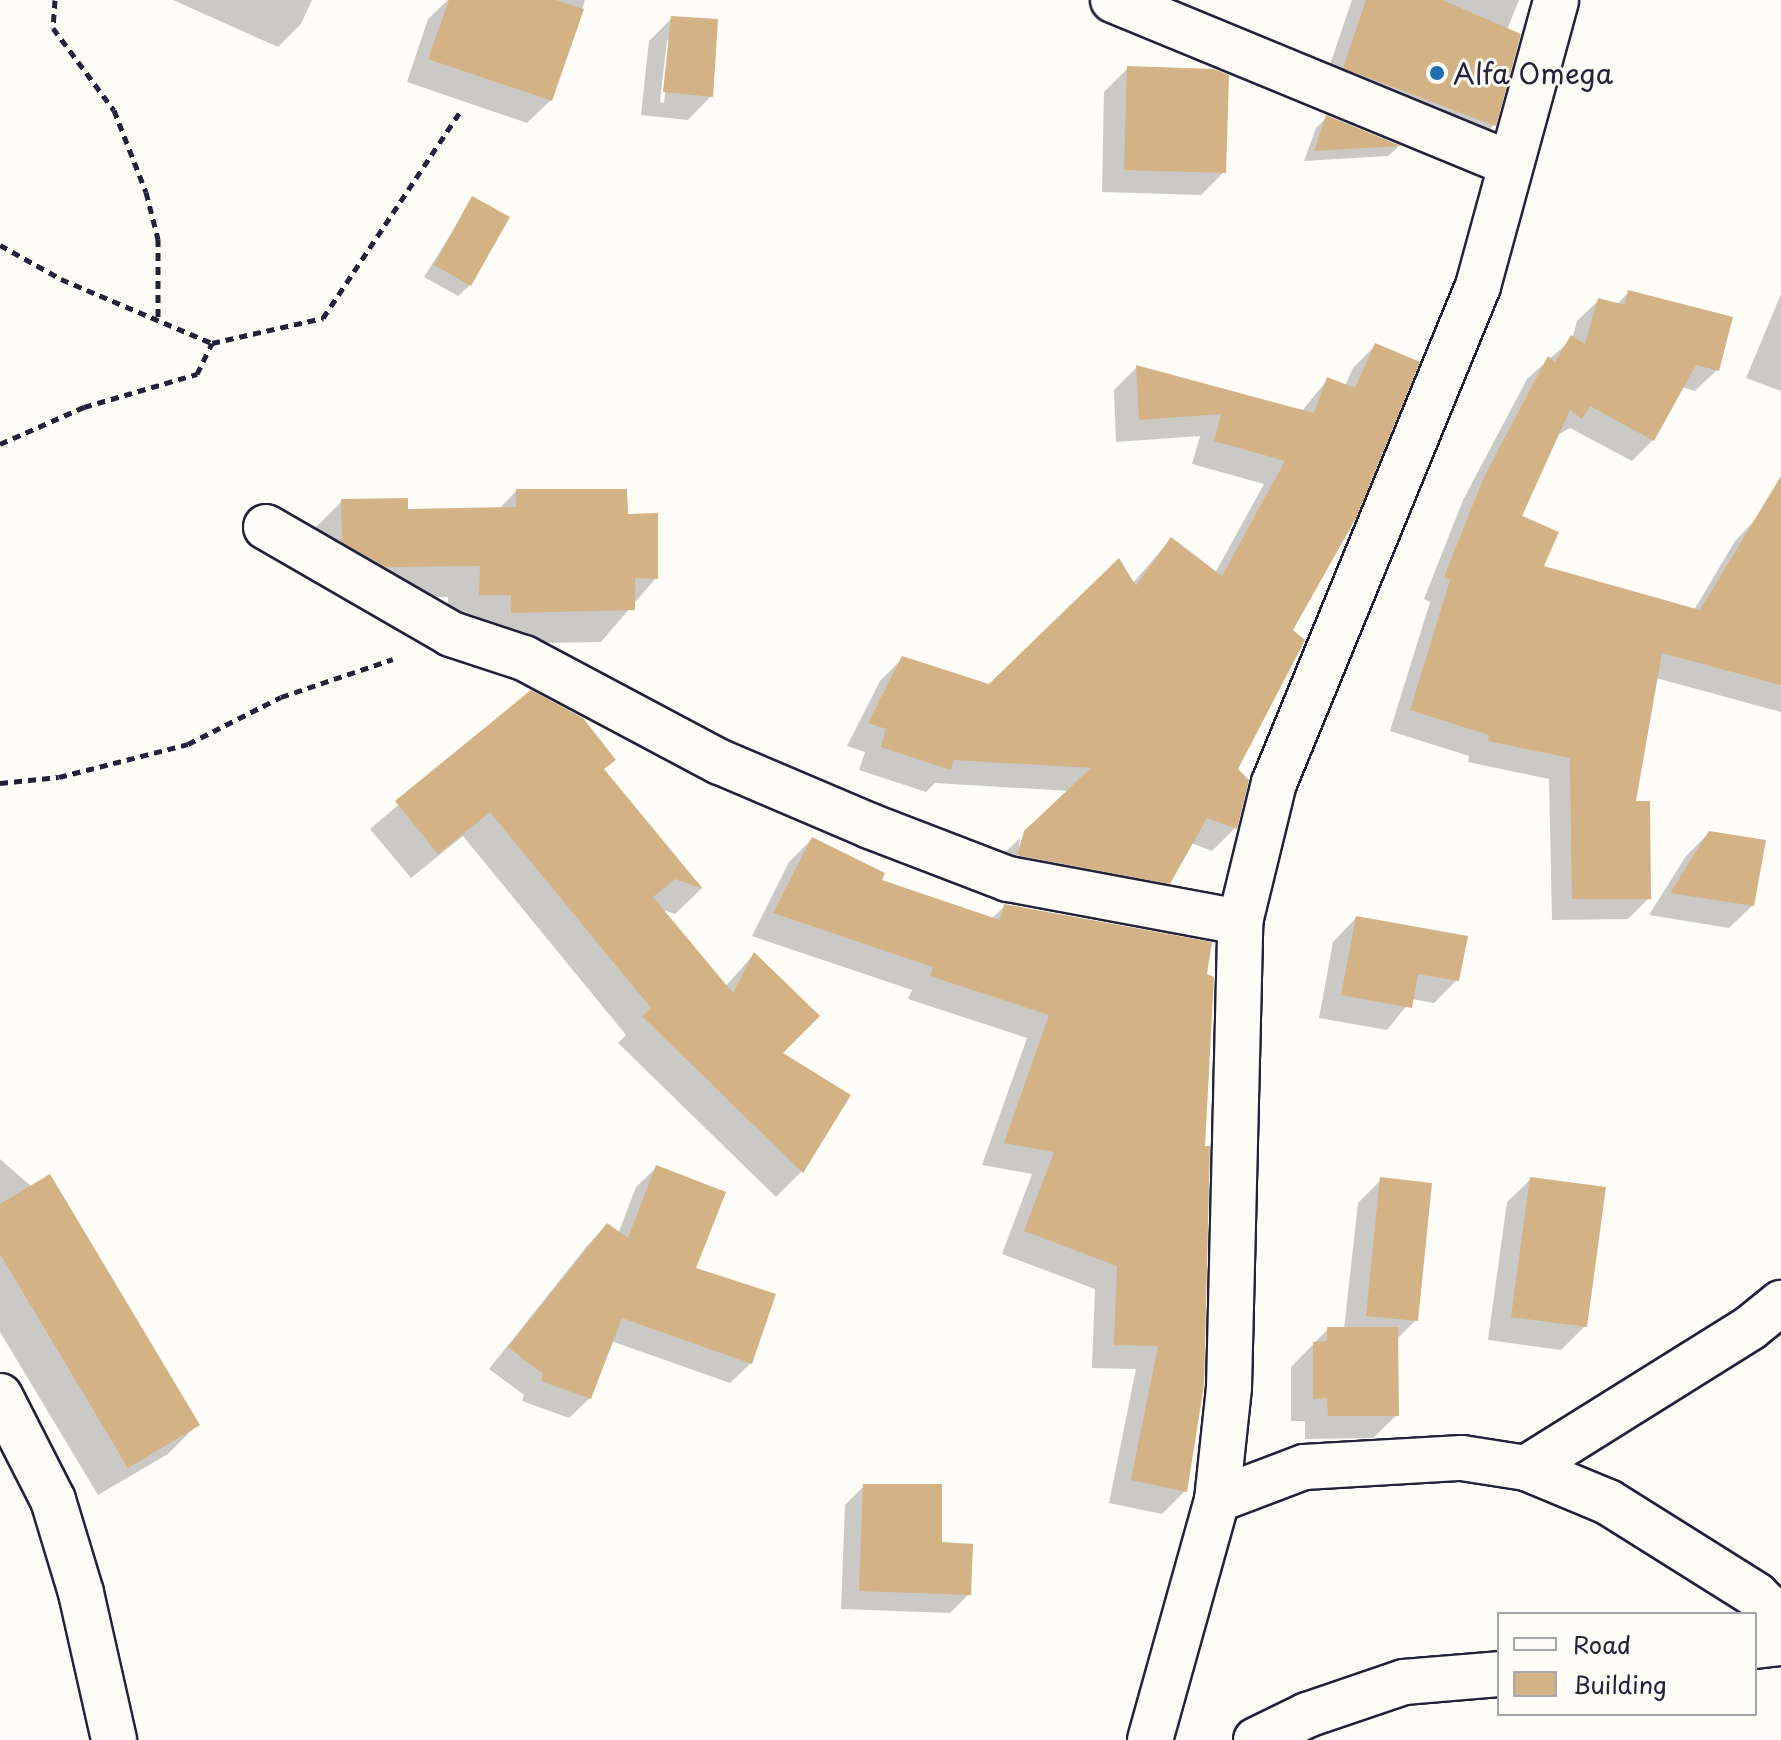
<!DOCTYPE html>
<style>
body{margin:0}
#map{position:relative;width:1781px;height:1740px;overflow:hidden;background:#fdfcf7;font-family:"Playpen Sans",sans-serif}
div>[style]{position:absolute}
.shadow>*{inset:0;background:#0003}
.building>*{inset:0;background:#d3b286}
.path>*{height:5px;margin-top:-2.5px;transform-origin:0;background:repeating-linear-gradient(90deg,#22223b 0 8px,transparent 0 14px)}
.roads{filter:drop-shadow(2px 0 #22223b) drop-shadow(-2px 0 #22223b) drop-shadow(0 2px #22223b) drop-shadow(0 -2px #22223b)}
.street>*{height:44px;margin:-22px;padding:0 22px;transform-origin:22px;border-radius:22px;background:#fdfcf7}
.dots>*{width:22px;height:22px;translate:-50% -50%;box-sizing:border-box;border:4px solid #fdfcf7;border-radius:50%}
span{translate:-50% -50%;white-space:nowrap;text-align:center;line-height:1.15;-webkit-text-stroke:6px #fdfcf7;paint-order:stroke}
.poi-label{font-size:28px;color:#22223b}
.left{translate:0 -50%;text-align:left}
.legend{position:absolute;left:1497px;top:1612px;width:260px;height:104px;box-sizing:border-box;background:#fdfcf7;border:2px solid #a5a5ac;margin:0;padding:10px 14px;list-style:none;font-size:24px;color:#22223b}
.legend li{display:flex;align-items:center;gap:16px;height:40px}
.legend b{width:40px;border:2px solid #a5a5ac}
</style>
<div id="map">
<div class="shadow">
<i style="clip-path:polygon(173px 0,312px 0,301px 24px,278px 47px)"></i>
<i style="clip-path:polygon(448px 0,585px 0,551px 100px,527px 123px,407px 82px,428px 19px)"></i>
<i style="clip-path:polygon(1352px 0,1519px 0,1507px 30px,1494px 125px,1471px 148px,1321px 91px)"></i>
<i style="clip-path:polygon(evenodd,672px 18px,711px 96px,688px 120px,641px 115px,649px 41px,672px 18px,667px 40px,671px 40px,664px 103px,660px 102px,667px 40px)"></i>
<i style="clip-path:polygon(1128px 68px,1224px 172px,1201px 195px,1102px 192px,1104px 92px)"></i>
<i style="clip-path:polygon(1327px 117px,1398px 147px,1388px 156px,1304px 161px,1316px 128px)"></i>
<i style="clip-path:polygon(473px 199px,470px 285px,458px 296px,424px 277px)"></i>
<i style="clip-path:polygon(1629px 292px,1717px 370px,1695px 391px,1682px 387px,1653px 440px,1632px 461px,1570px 428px,1556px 436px,1519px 517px,1541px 567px,1694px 610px,1735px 541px,1756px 519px,1781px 534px,1781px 712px,1656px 678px,1634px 804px,1649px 898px,1628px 919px,1552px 920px,1549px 779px,1468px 762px,1469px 756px,1390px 731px,1430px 602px,1424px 599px,1463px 500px,1527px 379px,1572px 339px,1577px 321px,1599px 300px,1616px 305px)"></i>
<i style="clip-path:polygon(1781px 294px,1781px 391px,1746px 378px)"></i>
<i style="clip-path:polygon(1376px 345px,1417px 363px,1354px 518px,1290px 631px,1303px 641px,1235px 770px,1247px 781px,1235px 828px,1212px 851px,1191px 843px,1168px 882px,1145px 906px,995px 878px,1001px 856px,1020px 838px,1017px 865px,1025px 832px,1070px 791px,935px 783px,926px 792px,859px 770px,865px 752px,847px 746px,880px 681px,903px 658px,990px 686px,1119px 562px,1132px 584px,1171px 539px,1215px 573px,1264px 484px,1192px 464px,1200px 436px,1116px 442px,1114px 390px,1137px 367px,1301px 412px,1328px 379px,1345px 386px,1353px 368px)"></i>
<i style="clip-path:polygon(516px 491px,626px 516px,656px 578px,601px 642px,480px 644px,448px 626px,448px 597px,353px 599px,310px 533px,342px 501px,406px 511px,498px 510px)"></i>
<i style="clip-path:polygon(531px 692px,701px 889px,675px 914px,660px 909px,725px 987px,754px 954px,780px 1054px,848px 1095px,801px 1172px,776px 1197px,618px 1043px,626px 1035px,463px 836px,411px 878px,370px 829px)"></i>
<i style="clip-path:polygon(1709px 833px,1753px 905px,1729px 928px,1649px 915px,1686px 856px)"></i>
<i style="clip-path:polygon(812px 839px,879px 882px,991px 919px,1005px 906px,1205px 975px,1185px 1491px,1162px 1514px,1109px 1503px,1136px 1369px,1092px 1368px,1095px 1289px,1002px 1254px,1032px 1174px,982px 1165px,1027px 1038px,908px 999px,912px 990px,752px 936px,789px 862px)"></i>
<i style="clip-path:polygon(1356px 918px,1457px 980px,1434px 1003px,1412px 999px,1387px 1030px,1319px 1018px,1333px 942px)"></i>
<i style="clip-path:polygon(0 1159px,32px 1187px,198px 1424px,168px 1454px,98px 1495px,0 1332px)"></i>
<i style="clip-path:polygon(657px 1167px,693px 1269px,751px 1363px,730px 1383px,611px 1341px,590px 1398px,569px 1418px,522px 1401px,524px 1395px,489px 1369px,587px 1246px,607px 1225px,618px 1234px,636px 1187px)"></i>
<i style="clip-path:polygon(1531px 1179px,1585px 1326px,1561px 1350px,1488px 1340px,1507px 1202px)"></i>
<i style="clip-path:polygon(1381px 1180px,1416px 1320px,1396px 1340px,1397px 1415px,1373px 1438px,1305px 1439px,1305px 1421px,1291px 1421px,1291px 1367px,1328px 1329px,1344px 1329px,1358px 1203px)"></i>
<i style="clip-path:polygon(864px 1486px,969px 1594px,950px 1613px,841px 1609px,845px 1505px)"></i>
</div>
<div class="building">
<i style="clip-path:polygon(449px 0,556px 0,584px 9px,552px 101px,428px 59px)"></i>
<i style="clip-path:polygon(1366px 0,1442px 0,1521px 34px,1496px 126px,1343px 68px)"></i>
<i style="clip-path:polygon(671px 16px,718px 19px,713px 97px,663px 92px)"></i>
<i style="clip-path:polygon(1127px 66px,1214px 69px,1229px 75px,1226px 173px,1124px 170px)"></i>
<i style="clip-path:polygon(1326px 115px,1401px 146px,1314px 151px)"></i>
<i style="clip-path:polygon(472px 196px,510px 217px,471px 286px,434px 265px)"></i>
<i style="clip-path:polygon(1628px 290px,1733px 317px,1719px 371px,1696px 365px,1654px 441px,1590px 406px,1582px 419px,1570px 410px,1522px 516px,1559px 532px,1544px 566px,1700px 610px,1781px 476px,1781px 685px,1662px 653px,1636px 801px,1650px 801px,1651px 899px,1572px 899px,1570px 758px,1488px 741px,1489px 735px,1410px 710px,1450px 580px,1444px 577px,1484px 477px,1548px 356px,1555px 362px,1571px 335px,1585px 344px,1598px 298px,1625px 305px)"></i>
<i style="clip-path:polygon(1375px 343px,1420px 362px,1356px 518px,1293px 630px,1305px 640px,1238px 769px,1249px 780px,1237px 829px,1207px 818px,1170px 884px,1017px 855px,1024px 831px,1091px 768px,954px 760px,951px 770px,881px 747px,886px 729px,868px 723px,902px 656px,989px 684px,1119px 558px,1136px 586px,1171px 537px,1222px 576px,1285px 461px,1214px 441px,1221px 414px,1139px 420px,1136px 365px,1314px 413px,1327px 377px,1355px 388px)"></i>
<i style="clip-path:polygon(516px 489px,627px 489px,628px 514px,658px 513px,658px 579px,635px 578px,635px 610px,511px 613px,511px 595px,479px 595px,480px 566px,386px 567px,342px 542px,341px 499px,408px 498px,408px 509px,516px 507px)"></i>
<i style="clip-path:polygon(531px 690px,583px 718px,616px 760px,604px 769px,703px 889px,675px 879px,653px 897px,733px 993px,754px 952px,820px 1016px,783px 1053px,851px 1095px,803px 1173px,642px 1016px,651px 1008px,490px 812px,438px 854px,395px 801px)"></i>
<i style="clip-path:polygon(1709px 831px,1766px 840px,1754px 906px,1670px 893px)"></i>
<i style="clip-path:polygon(812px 837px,885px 873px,882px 880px,1000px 920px,1004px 904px,1212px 942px,1207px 974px,1214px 977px,1205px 1146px,1210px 1146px,1204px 1385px,1187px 1492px,1131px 1480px,1158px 1346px,1114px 1345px,1117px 1266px,1024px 1231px,1054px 1152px,1004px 1143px,1049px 1015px,930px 976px,933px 967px,773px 913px)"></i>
<i style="clip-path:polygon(1356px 916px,1468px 936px,1459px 981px,1418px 974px,1412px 1008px,1341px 995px)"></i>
<i style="clip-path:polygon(656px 1165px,726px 1192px,696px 1268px,776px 1294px,752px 1364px,622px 1318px,591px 1399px,541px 1381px,543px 1374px,508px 1347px,607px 1223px,628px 1238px)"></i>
<i style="clip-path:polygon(50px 1174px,200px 1425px,128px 1468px,0 1254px,0 1204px)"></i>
<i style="clip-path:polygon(1380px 1177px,1432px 1183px,1418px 1321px,1366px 1316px)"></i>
<i style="clip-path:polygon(1530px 1177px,1606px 1187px,1587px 1327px,1511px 1317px)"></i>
<i style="clip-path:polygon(1327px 1327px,1398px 1327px,1399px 1416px,1328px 1416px,1327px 1398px,1313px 1399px,1313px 1342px,1327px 1341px)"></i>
<i style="clip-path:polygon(863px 1484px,942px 1484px,942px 1542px,973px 1544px,971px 1595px,859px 1591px)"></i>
</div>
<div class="path">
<i style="left:55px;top:0;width:28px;rotate:94deg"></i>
<i style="left:53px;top:28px;width:102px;rotate:53.4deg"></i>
<i style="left:114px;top:110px;width:88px;rotate:68.7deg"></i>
<i style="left:146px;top:192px;width:49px;rotate:75.7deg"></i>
<i style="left:158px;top:239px;width:81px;rotate:90deg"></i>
<i style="left:0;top:245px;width:70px;rotate:29.1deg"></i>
<i style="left:61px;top:279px;width:164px;rotate:23deg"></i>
<i style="left:212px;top:343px;width:114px;rotate:-12.7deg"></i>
<i style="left:323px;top:318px;width:246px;rotate:-56.4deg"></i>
<i style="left:0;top:444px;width:92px;rotate:-23.8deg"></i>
<i style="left:84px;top:407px;width:118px;rotate:-16.3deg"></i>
<i style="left:197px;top:374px;width:34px;rotate:-64deg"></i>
<i style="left:0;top:783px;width:59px;rotate:-5.8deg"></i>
<i style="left:59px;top:777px;width:133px;rotate:-14.3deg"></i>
<i style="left:188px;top:744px;width:104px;rotate:-26.8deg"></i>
<i style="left:281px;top:697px;width:118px;rotate:-18.7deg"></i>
</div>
<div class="roads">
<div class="street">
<i style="left:1113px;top:0;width:430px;rotate:22.4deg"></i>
<i style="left:266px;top:527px;width:214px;rotate:30deg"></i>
<i style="left:451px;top:634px;width:77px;rotate:18.2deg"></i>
<i style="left:524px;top:658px;width:222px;rotate:28deg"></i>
<i style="left:720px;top:762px;width:163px;rotate:23.1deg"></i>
<i style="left:870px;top:826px;width:148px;rotate:21deg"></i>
<i style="left:1008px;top:879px;width:236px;rotate:10.5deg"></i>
<i style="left:0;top:1396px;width:117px;rotate:63deg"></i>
<i style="left:53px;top:1500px;width:97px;rotate:73.2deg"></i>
<i style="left:81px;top:1593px;width:151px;rotate:77.3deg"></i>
<i style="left:1526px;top:1468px;width:264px;rotate:-32deg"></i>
<i style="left:1750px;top:1328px;width:40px;rotate:-39deg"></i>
<i style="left:1217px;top:1500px;width:93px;rotate:-20.8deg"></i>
<i style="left:1304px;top:1467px;width:158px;rotate:-3.3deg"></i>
<i style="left:1462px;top:1458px;width:65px;rotate:8.9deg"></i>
<i style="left:1526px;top:1468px;width:89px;rotate:22.5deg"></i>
<i style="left:1608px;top:1502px;width:175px;rotate:32.1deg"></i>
<i style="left:1756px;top:1595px;width:35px;rotate:44deg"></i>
<i style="left:1755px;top:1646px;width:26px;rotate:-7deg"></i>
<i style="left:1150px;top:1740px;width:249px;rotate:-74.4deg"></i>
<i style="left:1217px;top:1500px;width:114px;rotate:-83.9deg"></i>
<i style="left:1229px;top:1387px;width:465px;rotate:-88.6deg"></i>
<i style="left:1240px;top:922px;width:143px;rotate:-76.3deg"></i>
<i style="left:1274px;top:783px;width:537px;rotate:-67.68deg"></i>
<i style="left:1478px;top:286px;width:296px;rotate:-74.7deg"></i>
<i style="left:1256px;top:1740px;width:57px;rotate:-26.1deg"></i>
<i style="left:1307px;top:1715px;width:102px;rotate:-18.8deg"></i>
<i style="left:1404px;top:1682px;width:95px;rotate:-4.8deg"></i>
</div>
</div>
<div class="dots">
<i style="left:1437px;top:73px;background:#1f6fb2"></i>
</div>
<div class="poi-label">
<span class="left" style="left:1453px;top:73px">Alfa Omega</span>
</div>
<ul class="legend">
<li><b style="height:10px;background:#fdfcf7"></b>Road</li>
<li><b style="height:22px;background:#d3b286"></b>Building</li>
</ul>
</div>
